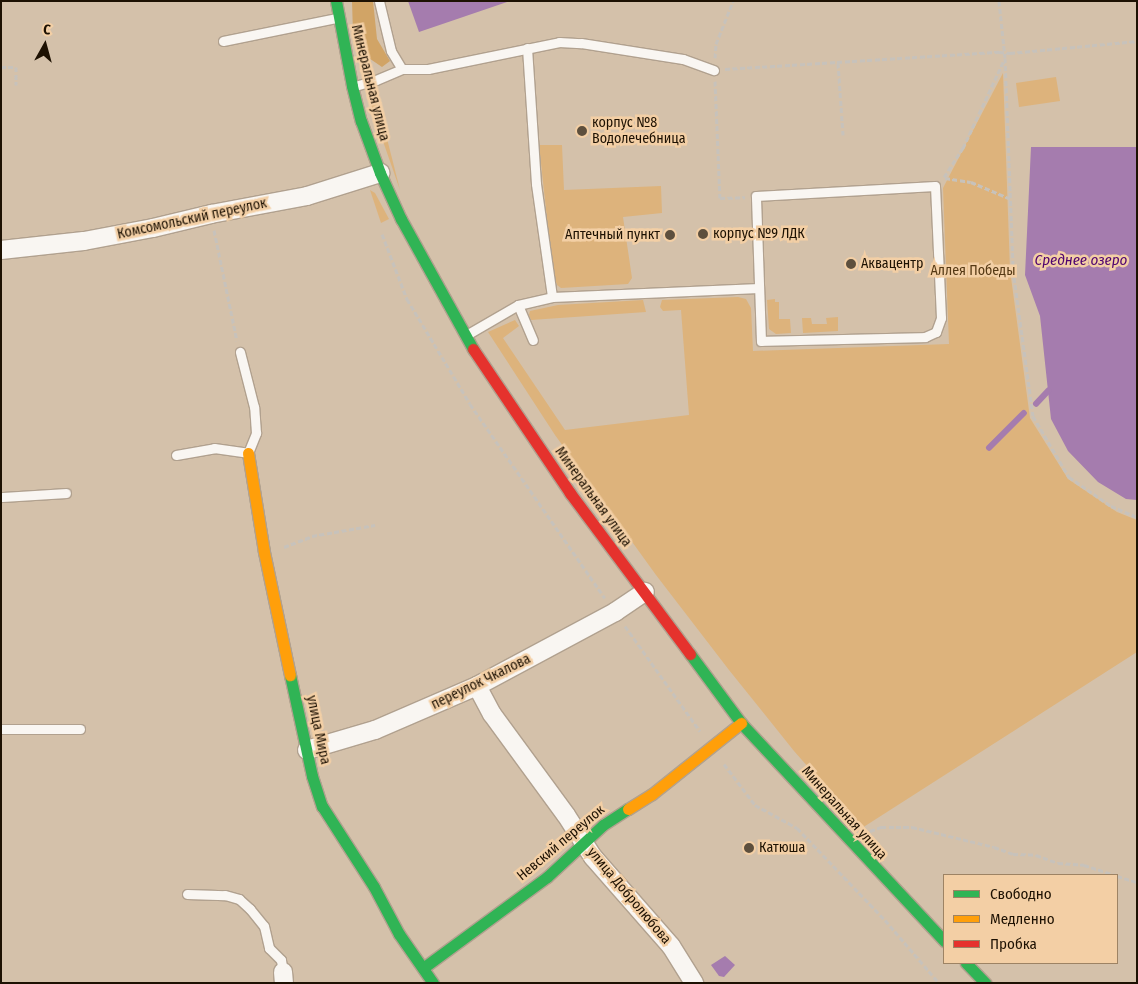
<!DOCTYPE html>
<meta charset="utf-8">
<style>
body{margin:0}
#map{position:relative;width:1138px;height:984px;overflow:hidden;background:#d4c1aa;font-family:"Fira Sans Condensed",sans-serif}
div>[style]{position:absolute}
.green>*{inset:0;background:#ddb37c}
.forest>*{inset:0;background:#d1a466}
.water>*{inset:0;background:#a57cae}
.stream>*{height:5.5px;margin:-2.75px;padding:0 2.75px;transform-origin:2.75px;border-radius:2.75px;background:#a57cae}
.path>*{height:3px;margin-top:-1.5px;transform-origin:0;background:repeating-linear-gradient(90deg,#c7c2bb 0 5px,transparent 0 7.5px)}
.roads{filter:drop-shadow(1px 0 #b1a18f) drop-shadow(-1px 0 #b1a18f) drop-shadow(0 1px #b1a18f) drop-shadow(0 -1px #b1a18f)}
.lane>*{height:9px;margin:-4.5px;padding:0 4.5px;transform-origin:4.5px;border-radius:4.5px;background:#f9f6f2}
.street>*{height:18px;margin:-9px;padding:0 9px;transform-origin:9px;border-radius:9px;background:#f9f6f2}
.fast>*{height:11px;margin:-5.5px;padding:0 5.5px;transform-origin:5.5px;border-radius:5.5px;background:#30b455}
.slow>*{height:11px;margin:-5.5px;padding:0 5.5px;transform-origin:5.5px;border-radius:5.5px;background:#ff9f0a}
.jam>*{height:11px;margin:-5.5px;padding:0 5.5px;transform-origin:5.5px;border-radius:5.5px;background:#e5322d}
.dots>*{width:14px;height:14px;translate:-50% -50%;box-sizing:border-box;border:2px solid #f3cfa5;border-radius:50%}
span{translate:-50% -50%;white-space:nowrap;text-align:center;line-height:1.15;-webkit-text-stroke:5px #f3cfa5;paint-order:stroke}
.street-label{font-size:14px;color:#1d1102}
.poi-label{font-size:14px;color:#1d1102}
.left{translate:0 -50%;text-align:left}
.right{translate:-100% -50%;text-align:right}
.park-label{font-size:14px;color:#553914}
.water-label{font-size:15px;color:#4e026f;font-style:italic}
.frame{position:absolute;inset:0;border:2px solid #1d1102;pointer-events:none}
.legend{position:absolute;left:943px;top:874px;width:175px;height:90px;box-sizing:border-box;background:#f3cfa5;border:1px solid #9d8364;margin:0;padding:6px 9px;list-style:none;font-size:15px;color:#1d1102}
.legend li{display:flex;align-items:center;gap:10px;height:25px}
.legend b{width:25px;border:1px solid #9d8364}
.north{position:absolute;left:20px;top:20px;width:50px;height:50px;-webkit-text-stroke:4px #f3cfa5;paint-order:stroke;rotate:7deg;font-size:14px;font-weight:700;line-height:20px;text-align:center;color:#1d1102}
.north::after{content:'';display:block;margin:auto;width:18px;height:22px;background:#1d1102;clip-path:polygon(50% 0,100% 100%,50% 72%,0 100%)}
</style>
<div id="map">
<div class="green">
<i style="clip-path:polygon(1003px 73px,1010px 270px,1030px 418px,1068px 479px,1117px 512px,1137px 520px,1137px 652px,862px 828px,794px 751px,729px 670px,656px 575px,555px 435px,488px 332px,515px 320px,519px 326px,503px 338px,565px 430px,689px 415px,681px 310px,663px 311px,660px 307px,662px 300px,738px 297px,746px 299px,751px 308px,753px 351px,949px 344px,943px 188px)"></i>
<i style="clip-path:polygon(1056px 77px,1060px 101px,1019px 107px,1016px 83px)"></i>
<i style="clip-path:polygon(373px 90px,377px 99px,400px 190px,370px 104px)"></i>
<i style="clip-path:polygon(539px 145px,562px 145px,564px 190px,661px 186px,662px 213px,623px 217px,632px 278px,628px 284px,561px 288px,557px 285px,553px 273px)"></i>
<i style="clip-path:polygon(370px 190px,375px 193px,389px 219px,381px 223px)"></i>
<i style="clip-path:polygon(775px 299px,775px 302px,779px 302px,779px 319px,790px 319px,791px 333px,776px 334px,769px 329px,767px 300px)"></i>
<i style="clip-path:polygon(643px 300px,646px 312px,531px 320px,529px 315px,530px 311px,558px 305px)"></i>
<i style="clip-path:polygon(838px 317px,838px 331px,803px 333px,802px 318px,811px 318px,812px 324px,827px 324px,826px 318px)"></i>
</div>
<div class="forest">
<i style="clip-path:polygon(352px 1px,373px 1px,377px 39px,390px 61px,382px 67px,360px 52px,353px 34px)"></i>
</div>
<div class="water">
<i style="clip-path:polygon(408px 1px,510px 1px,419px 32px)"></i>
<i style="clip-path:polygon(1031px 147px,1137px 147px,1137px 500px,1126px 499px,1098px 482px,1068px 451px,1051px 419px,1040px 316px,1025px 275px)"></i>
<i style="clip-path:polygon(725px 956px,735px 965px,724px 977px,719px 976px,711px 965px)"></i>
</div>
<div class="stream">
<i style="left:1036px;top:404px;width:18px;rotate:-47deg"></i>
<i style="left:989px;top:448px;width:49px;rotate:-45deg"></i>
</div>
<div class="path">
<i style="left:999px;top:1px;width:57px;rotate:84deg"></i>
<i style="left:1005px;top:58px;width:212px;rotate:87.8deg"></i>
<i style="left:1013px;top:270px;width:147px;rotate:82.2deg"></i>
<i style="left:1033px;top:416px;width:71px;rotate:59.5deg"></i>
<i style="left:1069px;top:477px;width:51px;rotate:34.6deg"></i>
<i style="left:1111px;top:506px;width:28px;rotate:23deg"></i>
<i style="left:715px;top:58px;width:14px;rotate:-86deg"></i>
<i style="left:716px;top:44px;width:46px;rotate:-68.4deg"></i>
<i style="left:838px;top:63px;width:72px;rotate:86deg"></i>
<i style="left:1px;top:67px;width:15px"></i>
<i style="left:16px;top:67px;width:18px;rotate:90deg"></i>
<i style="left:725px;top:69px;width:275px;rotate:-3.6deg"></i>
<i style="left:999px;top:52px;width:11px;rotate:5deg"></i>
<i style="left:1010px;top:53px;width:128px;rotate:-5.4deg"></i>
<i style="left:715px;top:81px;width:117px;rotate:87.6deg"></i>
<i style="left:720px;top:198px;width:25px;rotate:-2deg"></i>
<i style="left:944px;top:177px;width:35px;rotate:-57deg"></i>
<i style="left:963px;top:148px;width:97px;rotate:-65deg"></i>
<i style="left:945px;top:178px;width:26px;rotate:9deg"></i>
<i style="left:971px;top:182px;width:43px;rotate:23deg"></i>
<i style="left:214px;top:230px;width:113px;rotate:78.3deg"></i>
<i style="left:382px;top:234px;width:70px;rotate:69deg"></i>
<i style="left:407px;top:299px;width:122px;rotate:59deg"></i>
<i style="left:470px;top:404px;width:236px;rotate:55.2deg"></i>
<i style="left:284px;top:547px;width:30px;rotate:-21deg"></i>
<i style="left:312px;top:536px;width:64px;rotate:-9.9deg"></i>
<i style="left:625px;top:626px;width:129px;rotate:54.5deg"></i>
<i style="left:724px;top:764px;width:51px;rotate:52.9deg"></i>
<i style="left:755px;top:805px;width:48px;rotate:28.7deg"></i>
<i style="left:797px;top:828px;width:127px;rotate:46.3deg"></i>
<i style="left:885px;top:920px;width:83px;rotate:49.4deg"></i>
<i style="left:870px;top:831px;width:12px;rotate:-20deg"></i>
<i style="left:881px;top:827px;width:31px"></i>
<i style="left:912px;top:827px;width:84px;rotate:13.7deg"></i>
<i style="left:994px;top:847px;width:20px;rotate:20deg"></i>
<i style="left:1013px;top:854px;width:23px;rotate:2deg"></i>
<i style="left:1036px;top:855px;width:23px;rotate:20deg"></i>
<i style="left:1058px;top:863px;width:26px;rotate:4deg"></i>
<i style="left:1084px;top:865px;width:33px;rotate:18deg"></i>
<i style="left:1117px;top:876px;width:21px;rotate:17deg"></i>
</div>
<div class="roads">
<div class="lane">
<i style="left:379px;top:1px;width:51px;rotate:76.5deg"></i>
<i style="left:391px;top:51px;width:21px;rotate:59deg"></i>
<i style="left:402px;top:69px;width:26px"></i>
<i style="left:428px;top:69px;width:134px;rotate:-11.6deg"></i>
<i style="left:559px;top:42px;width:22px;rotate:3deg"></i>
<i style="left:581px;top:43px;width:103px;rotate:8.9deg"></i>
<i style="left:683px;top:59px;width:33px;rotate:20deg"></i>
<i style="left:223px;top:41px;width:115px;rotate:-11.5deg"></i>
<i style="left:527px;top:48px;width:136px;rotate:86.2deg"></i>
<i style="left:536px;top:184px;width:114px;rotate:81.9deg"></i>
<i style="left:355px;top:86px;width:22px;rotate:-16deg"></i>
<i style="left:376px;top:80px;width:28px;rotate:-23deg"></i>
<i style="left:935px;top:186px;width:132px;rotate:87.4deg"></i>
<i style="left:941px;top:318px;width:15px;rotate:110deg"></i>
<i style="left:936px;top:332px;width:12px;rotate:156deg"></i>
<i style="left:925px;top:337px;width:164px;rotate:178.6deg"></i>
<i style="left:761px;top:341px;width:145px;rotate:-92deg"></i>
<i style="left:756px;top:196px;width:179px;rotate:-3.2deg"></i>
<i style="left:518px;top:305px;width:38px;rotate:67deg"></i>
<i style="left:468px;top:334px;width:58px;rotate:-30.1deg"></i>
<i style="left:518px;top:305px;width:35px;rotate:-13deg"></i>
<i style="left:552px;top:297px;width:207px;rotate:-2.5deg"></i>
<i style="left:176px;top:455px;width:39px;rotate:-10deg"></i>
<i style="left:214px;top:448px;width:34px;rotate:8deg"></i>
<i style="left:248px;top:453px;width:22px;rotate:-68deg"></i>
<i style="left:256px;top:433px;width:26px;rotate:-94deg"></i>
<i style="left:254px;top:407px;width:57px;rotate:-104.3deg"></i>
<i style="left:1px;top:497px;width:65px;rotate:-3.5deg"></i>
<i style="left:1px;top:729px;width:79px"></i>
<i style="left:187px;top:894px;width:38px;rotate:2deg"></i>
<i style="left:225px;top:895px;width:15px;rotate:16deg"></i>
<i style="left:239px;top:899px;width:15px;rotate:42deg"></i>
<i style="left:250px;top:909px;width:22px;rotate:51deg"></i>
<i style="left:264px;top:926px;width:23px;rotate:77deg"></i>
<i style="left:269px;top:948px;width:17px;rotate:45deg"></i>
<i style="left:281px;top:960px;width:12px;rotate:81deg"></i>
</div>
<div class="street">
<i style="left:1px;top:250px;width:83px;rotate:-6.2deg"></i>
<i style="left:84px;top:241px;width:70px;rotate:-10.7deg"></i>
<i style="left:153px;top:228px;width:60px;rotate:-13.6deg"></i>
<i style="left:211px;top:214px;width:98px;rotate:-10.6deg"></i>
<i style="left:307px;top:196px;width:77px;rotate:-17.5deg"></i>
<i style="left:477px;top:686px;width:32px;rotate:62deg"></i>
<i style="left:492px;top:714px;width:125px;rotate:53.8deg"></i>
<i style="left:566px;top:815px;width:50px;rotate:57.3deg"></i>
<i style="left:593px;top:857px;width:118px;rotate:48.8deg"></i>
<i style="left:671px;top:946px;width:44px;rotate:58.1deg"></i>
<i style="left:307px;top:750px;width:71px;rotate:-16.4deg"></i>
<i style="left:375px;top:730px;width:111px;rotate:-23.3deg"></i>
<i style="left:477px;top:686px;width:157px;rotate:-28.2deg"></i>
<i style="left:615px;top:612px;width:36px;rotate:-34deg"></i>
<i style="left:283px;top:972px;width:11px;rotate:85deg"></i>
</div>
<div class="fast">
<i style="left:336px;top:1px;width:86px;rotate:79.3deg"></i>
<i style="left:352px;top:86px;width:36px;rotate:76deg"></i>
<i style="left:361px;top:121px;width:55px;rotate:69.9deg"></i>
<i style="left:380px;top:173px;width:51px;rotate:65.5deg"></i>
<i style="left:401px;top:219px;width:149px;rotate:61deg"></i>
<i style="left:690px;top:654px;width:86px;rotate:53.5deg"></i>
<i style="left:741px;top:723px;width:298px;rotate:47deg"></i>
<i style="left:290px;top:675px;width:103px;rotate:77.7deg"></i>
<i style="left:312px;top:776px;width:32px;rotate:72deg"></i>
<i style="left:322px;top:806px;width:96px;rotate:57.3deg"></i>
<i style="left:374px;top:887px;width:53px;rotate:62deg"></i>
<i style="left:399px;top:934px;width:60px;rotate:55.2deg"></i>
<i style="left:966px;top:963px;width:28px;rotate:46deg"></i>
<i style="left:423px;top:968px;width:154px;rotate:-36.3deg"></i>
<i style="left:547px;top:877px;width:76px;rotate:-42.9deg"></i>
<i style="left:603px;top:825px;width:30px;rotate:-33deg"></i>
</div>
<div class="slow">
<i style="left:248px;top:453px;width:100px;rotate:80.8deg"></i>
<i style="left:264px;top:552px;width:126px;rotate:78.1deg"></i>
<i style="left:628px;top:809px;width:28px;rotate:-32deg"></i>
<i style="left:652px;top:794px;width:114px;rotate:-38.6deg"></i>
</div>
<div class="jam">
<i style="left:473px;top:349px;width:174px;rotate:56deg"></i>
<i style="left:570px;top:493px;width:201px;rotate:53.3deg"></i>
</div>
</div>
<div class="dots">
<i style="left:582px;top:131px;background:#5d4f3d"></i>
<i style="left:703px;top:234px;background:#5d4f3d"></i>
<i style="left:670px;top:235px;background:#5d4f3d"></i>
<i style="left:851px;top:264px;background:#5d4f3d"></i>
<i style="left:749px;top:848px;background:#5d4f3d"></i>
</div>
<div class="street-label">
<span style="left:370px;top:83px;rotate:76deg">Минеральная улица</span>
<span style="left:192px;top:219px;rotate:-12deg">Комсомольский переулок</span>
<span style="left:593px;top:497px;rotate:54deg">Минеральная улица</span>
<span style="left:481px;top:682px;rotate:-26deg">переулок Чкалова</span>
<span style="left:318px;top:730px;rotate:78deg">улица Мира</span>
<span style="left:844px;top:813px;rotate:48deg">Минеральная улица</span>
<span style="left:561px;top:843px;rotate:-40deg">Невский переулок</span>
<span style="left:629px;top:896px;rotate:50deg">улица Добролюбова</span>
</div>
<div class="poi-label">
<span class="left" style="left:592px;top:131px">корпус №8<br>Водолечебница</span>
<span class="left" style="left:713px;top:234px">корпус №9 ЛДК</span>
<span class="right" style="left:660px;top:235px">Аптечный пункт</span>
<span class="left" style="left:861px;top:264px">Аквацентр</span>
<span class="left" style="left:759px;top:848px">Катюша</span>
</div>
<div class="park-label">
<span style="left:973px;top:271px">Аллея Победы</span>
</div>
<div class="water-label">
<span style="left:1081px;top:261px">Среднее озеро</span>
</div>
<div class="frame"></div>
<ul class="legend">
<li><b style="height:6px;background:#30b455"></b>Свободно</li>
<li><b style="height:6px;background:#ff9f0a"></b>Медленно</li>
<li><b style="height:6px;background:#e5322d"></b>Пробка</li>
</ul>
<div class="north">С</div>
</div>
